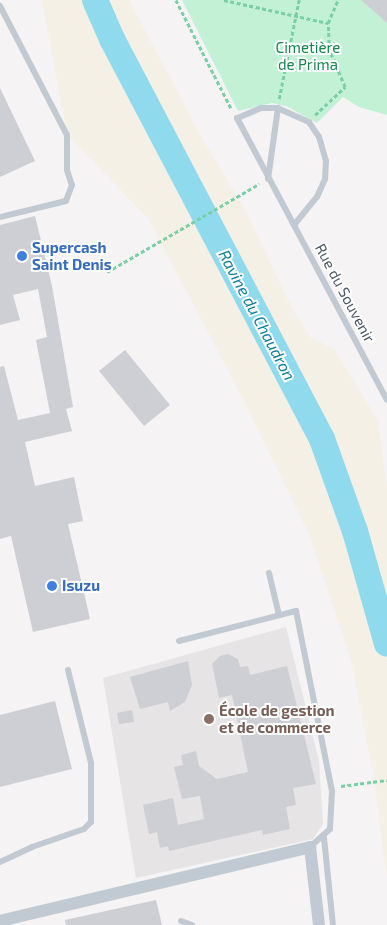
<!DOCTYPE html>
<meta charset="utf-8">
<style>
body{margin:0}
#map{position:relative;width:387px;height:925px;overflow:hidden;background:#f5f3f3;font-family:"Exo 2",sans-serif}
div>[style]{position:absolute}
.education>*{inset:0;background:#e6e4e5}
.green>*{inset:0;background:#c3f1d5}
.sand>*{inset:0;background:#f5f0e5}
.river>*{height:26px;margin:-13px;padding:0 13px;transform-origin:13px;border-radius:13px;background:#90daee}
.building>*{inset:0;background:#cdcfd5}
.path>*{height:2.5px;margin-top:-1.25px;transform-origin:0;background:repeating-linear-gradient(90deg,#7ad0a6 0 4px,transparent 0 6.5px)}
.service>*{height:6px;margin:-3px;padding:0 3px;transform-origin:3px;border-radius:3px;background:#c1cad2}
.minor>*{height:12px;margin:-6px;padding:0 6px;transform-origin:6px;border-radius:6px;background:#c1cad2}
.dots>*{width:14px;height:14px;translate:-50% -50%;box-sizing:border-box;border:2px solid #fff;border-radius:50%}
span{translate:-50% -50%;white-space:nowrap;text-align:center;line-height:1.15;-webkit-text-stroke:4px #fff;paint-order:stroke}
.park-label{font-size:15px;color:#17864f}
.shop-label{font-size:15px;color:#366cbe;font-weight:700}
.left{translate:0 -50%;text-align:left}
.street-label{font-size:15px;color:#4a5661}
.education-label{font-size:15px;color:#785e54;font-weight:700}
.water-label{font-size:16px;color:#0c7c9b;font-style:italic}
</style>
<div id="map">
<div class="education">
<i style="clip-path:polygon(286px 627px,319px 761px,323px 824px,313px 839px,136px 878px,103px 678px)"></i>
</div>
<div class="green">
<i style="clip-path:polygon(182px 0,387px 0,387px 115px,359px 107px,343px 97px,317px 123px,286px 106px,272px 103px,238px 111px)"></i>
</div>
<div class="sand">
<i style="clip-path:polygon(42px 0,129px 0,203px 140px,244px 208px,294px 312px,311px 338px,334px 349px,378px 421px,387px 488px,387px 877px,373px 773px,351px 660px,309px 534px,241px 395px,148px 218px,67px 135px)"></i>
</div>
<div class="river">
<i style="left:95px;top:0;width:43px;rotate:66.4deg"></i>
<i style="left:112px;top:39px;width:452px;rotate:62.3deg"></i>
<i style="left:322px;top:439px;width:98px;rotate:70.3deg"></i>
<i style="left:355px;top:531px;width:117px;rotate:74.2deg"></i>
</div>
<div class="building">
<i style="clip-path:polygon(361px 0,387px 0,387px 23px)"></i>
<i style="clip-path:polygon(0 88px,35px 161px,0 177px)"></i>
<i style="clip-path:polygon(35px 216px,52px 286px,73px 407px,66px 409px,72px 431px,25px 442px,35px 486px,74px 477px,83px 521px,68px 524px,90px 619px,33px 632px,11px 536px,0 539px,0 367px,4px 366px,18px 420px,50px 413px,36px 340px,47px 337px,38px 289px,13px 295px,20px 320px,0 325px,0 225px)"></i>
<i style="clip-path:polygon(125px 350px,170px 405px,144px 426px,99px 371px)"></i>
<i style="clip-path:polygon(228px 654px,238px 659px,240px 667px,248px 666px,250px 675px,287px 666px,316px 784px,293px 788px,296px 805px,286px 807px,290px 829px,263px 835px,262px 830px,169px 851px,168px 846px,160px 848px,157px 832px,149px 834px,143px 805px,173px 798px,178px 825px,204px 819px,200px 796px,182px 799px,174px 767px,183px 765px,181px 755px,196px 751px,199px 766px,217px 779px,248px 772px,232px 695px,219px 698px,212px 664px,220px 656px)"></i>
<i style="clip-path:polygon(188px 661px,192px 685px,185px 702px,170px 711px,168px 702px,140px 709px,130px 677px)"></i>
<i style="clip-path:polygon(55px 701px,72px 769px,0 787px,0 715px)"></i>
<i style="clip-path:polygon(132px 710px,134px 722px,119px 724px,117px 713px)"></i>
<i style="clip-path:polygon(156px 900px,162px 925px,66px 925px,65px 920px)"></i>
</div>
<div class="path">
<i style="left:176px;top:0;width:123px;rotate:63deg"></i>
<i style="left:224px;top:0;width:107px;rotate:12.5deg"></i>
<i style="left:279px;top:99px;width:101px;rotate:-78.6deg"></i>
<i style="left:315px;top:115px;width:41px;rotate:-43deg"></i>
<i style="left:345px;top:87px;width:40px;rotate:-113.4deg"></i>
<i style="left:329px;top:50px;width:27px;rotate:-92deg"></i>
<i style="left:328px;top:23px;width:25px;rotate:-67deg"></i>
<i style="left:107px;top:272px;width:176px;rotate:-30.1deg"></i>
<i style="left:341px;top:786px;width:46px;rotate:-7.4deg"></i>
</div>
<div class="service">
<i style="left:0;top:6px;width:145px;rotate:62.6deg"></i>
<i style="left:67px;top:135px;width:35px;rotate:90deg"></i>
<i style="left:67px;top:170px;width:16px;rotate:72deg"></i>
<i style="left:72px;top:185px;width:17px;rotate:111deg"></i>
<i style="left:66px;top:201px;width:68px;rotate:166.4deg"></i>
<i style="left:268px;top:179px;width:72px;rotate:-82deg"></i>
<i style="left:294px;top:225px;width:36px;rotate:-51deg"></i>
<i style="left:317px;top:197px;width:20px;rotate:-66deg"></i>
<i style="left:325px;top:179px;width:18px;rotate:-87deg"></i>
<i style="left:326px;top:161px;width:25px;rotate:-106deg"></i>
<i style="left:319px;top:137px;width:18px;rotate:-124deg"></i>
<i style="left:309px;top:122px;width:34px;rotate:-156deg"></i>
<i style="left:278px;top:108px;width:17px;rotate:180deg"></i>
<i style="left:261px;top:108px;width:26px;rotate:157deg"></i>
<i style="left:237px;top:118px;width:319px;rotate:62deg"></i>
<i style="left:269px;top:573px;width:43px;rotate:76.6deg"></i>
<i style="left:179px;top:641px;width:121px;rotate:-14.4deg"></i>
<i style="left:296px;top:611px;width:184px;rotate:78.7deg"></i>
<i style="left:332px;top:791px;width:38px;rotate:93deg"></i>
<i style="left:330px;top:829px;width:27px;rotate:138deg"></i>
<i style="left:324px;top:838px;width:87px;rotate:84.1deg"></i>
<i style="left:0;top:862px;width:35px;rotate:-25deg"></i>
<i style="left:32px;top:847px;width:55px;rotate:-19.1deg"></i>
<i style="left:84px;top:829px;width:10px;rotate:-45deg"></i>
<i style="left:91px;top:822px;width:59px;rotate:-90deg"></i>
<i style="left:91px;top:763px;width:96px;rotate:-103.9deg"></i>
<i style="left:181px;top:921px;width:12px;rotate:20deg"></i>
</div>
<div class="minor">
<i style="left:0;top:921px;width:319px;rotate:-13.4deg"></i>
<i style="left:310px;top:847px;width:79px;rotate:83.4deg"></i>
</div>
<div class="dots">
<i style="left:22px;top:256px;background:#3f7fe0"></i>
<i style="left:52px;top:586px;background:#3f7fe0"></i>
<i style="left:209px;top:719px;background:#8d6e63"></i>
</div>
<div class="park-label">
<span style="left:308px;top:56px">Cimetière<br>de Prima</span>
</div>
<div class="shop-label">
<span class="left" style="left:32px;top:256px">Supercash<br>Saint Denis</span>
<span class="left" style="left:62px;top:586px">Isuzu</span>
</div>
<div class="street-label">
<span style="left:345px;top:293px;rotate:62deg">Rue du Souvenir</span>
</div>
<div class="education-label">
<span class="left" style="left:219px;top:719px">École de gestion<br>et de commerce</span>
</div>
<div class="water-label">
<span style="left:257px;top:315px;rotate:62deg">Ravine du Chaudron</span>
</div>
</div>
